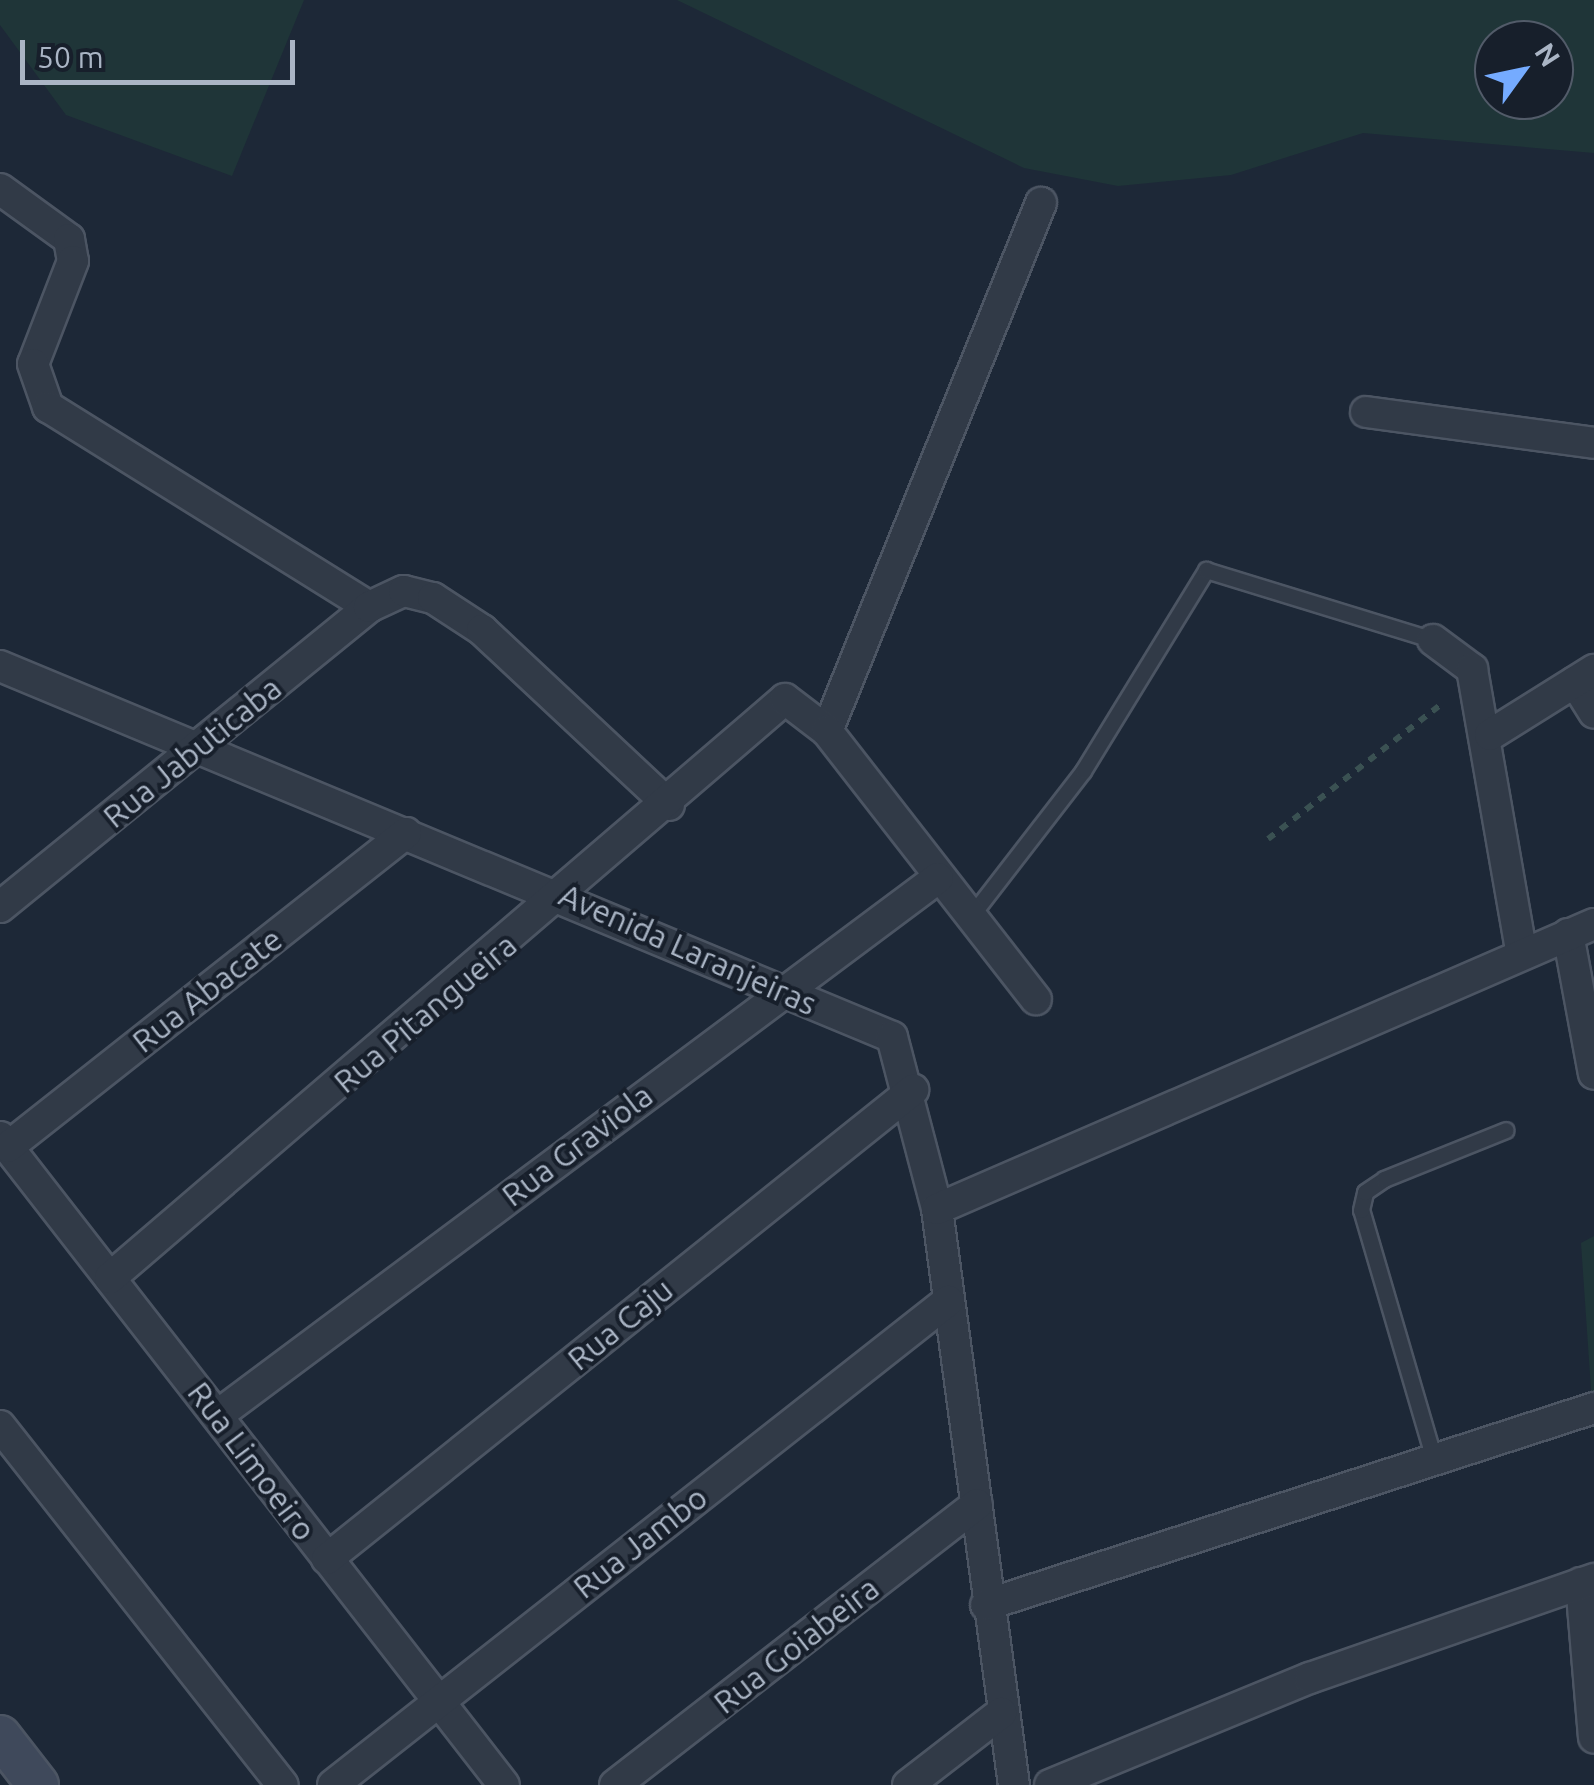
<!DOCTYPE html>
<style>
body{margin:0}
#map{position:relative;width:1594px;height:1785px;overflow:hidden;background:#1d2837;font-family:Ubuntu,sans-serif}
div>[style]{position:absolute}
.green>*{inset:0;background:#1f3538}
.path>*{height:6px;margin-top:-3px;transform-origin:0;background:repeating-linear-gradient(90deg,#3a5152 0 8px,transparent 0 16px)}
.roads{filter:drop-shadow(2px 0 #4c5563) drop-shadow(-2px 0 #4c5563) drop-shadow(0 2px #4c5563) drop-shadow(0 -2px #4c5563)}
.lane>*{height:15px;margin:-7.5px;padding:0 7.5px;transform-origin:7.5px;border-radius:7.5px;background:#313a47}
.street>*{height:30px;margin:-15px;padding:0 15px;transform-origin:15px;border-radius:15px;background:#313a47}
.secondary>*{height:40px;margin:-20px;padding:0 20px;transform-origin:20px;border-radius:20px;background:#3f495b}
span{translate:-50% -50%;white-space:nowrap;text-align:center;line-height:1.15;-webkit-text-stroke:8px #171f2b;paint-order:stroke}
.street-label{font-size:32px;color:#aab5c5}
.north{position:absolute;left:1474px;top:20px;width:100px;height:100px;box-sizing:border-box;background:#171f2b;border:2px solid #525b69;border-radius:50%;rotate:57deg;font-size:28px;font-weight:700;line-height:40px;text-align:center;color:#aab5c5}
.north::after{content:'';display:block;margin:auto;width:35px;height:45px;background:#75abff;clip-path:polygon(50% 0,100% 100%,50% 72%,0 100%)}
.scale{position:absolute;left:20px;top:40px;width:275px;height:45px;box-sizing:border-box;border:5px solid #aab5c5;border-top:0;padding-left:12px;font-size:30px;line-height:35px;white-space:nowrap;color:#aab5c5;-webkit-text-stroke:8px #171f2b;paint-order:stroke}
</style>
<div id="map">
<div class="green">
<i style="clip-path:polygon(0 0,304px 0,232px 176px,66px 115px,0 25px)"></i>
<i style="clip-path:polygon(evenodd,677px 0,1594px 0,1594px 153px,1363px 133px,1231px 175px,1118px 186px,1024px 168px,677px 0,1494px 40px,1554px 40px,1554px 100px,1494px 100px,1494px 40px)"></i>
<i style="clip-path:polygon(1594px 1236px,1594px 1433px,1581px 1243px)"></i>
</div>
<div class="path">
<i style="left:1268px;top:839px;width:223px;rotate:-37.9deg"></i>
</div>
<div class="roads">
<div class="lane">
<i style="left:971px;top:916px;width:183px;rotate:-52.3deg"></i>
<i style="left:1083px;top:771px;width:236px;rotate:-58.5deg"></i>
<i style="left:1206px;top:570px;width:238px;rotate:17.1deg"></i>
<i style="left:1434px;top:1459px;width:259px;rotate:-106.3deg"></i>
<i style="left:1361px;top:1210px;width:18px;rotate:-77deg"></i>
<i style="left:1365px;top:1192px;width:23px;rotate:-34deg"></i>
<i style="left:1384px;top:1179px;width:131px;rotate:-21.9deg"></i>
</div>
<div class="street">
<i style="left:0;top:189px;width:85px;rotate:35.9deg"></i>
<i style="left:69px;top:239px;width:22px;rotate:80deg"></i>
<i style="left:73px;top:261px;width:110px;rotate:111.2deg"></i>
<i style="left:33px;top:364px;width:46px;rotate:70.8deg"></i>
<i style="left:48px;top:407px;width:378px;rotate:31.9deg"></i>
<i style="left:1366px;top:412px;width:230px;rotate:7.7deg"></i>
<i style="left:1433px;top:640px;width:49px;rotate:36.6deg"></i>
<i style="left:1472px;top:669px;width:284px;rotate:80.1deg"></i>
<i style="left:0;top:666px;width:966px;rotate:22.58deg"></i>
<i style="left:892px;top:1037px;width:178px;rotate:75.3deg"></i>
<i style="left:937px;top:1209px;width:581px;rotate:82.39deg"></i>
<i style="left:1575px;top:682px;width:36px;rotate:58deg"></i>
<i style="left:827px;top:731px;width:570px;rotate:-67.94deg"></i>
<i style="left:1490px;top:735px;width:123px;rotate:-32deg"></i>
<i style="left:0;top:907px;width:476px;rotate:-39.1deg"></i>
<i style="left:369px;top:607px;width:38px;rotate:-25deg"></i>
<i style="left:404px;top:591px;width:30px;rotate:14deg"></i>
<i style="left:433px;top:598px;width:59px;rotate:33.1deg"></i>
<i style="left:482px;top:630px;width:256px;rotate:43.1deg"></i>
<i style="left:1568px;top:934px;width:142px;rotate:79.5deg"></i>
<i style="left:0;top:1137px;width:821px;rotate:52.13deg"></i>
<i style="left:8px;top:1147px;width:507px;rotate:-38.27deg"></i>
<i style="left:937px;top:1209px;width:716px;rotate:-23.45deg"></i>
<i style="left:110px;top:1278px;width:889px;rotate:-40.62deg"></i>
<i style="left:785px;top:699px;width:53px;rotate:37.3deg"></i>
<i style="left:827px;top:731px;width:340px;rotate:52.1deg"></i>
<i style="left:218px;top:1415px;width:898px;rotate:-36.72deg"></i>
<i style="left:0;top:1426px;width:457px;rotate:51.8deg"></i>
<i style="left:327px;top:1559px;width:751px;rotate:-38.67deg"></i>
<i style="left:1581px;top:1583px;width:155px;rotate:85.2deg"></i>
<i style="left:986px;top:1605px;width:639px;rotate:-17.95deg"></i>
<i style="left:333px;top:1785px;width:783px;rotate:-38.2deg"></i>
<i style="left:615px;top:1785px;width:458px;rotate:-37.8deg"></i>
<i style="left:908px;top:1785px;width:118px;rotate:-37.7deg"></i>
<i style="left:1050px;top:1785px;width:281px;rotate:-22.4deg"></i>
<i style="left:1310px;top:1678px;width:301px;rotate:-19.2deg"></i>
</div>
<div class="secondary">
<i style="left:0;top:1736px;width:62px;rotate:52.2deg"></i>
</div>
</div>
<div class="street-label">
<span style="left:192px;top:752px;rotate:-39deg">Rua Jabuticaba</span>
<span style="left:688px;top:949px;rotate:24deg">Avenida Laranjeiras</span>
<span style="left:207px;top:990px;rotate:-38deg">Rua Abacate</span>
<span style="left:425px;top:1013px;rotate:-40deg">Rua Pitangueira</span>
<span style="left:577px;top:1145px;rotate:-37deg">Rua Graviola</span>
<span style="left:620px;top:1324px;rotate:-39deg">Rua Caju</span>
<span style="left:252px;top:1461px;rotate:53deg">Rua Limoeiro</span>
<span style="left:640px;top:1542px;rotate:-38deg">Rua Jambo</span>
<span style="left:796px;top:1645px;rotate:-38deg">Rua Goiabeira</span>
</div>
<div class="north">N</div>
<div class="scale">50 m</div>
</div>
